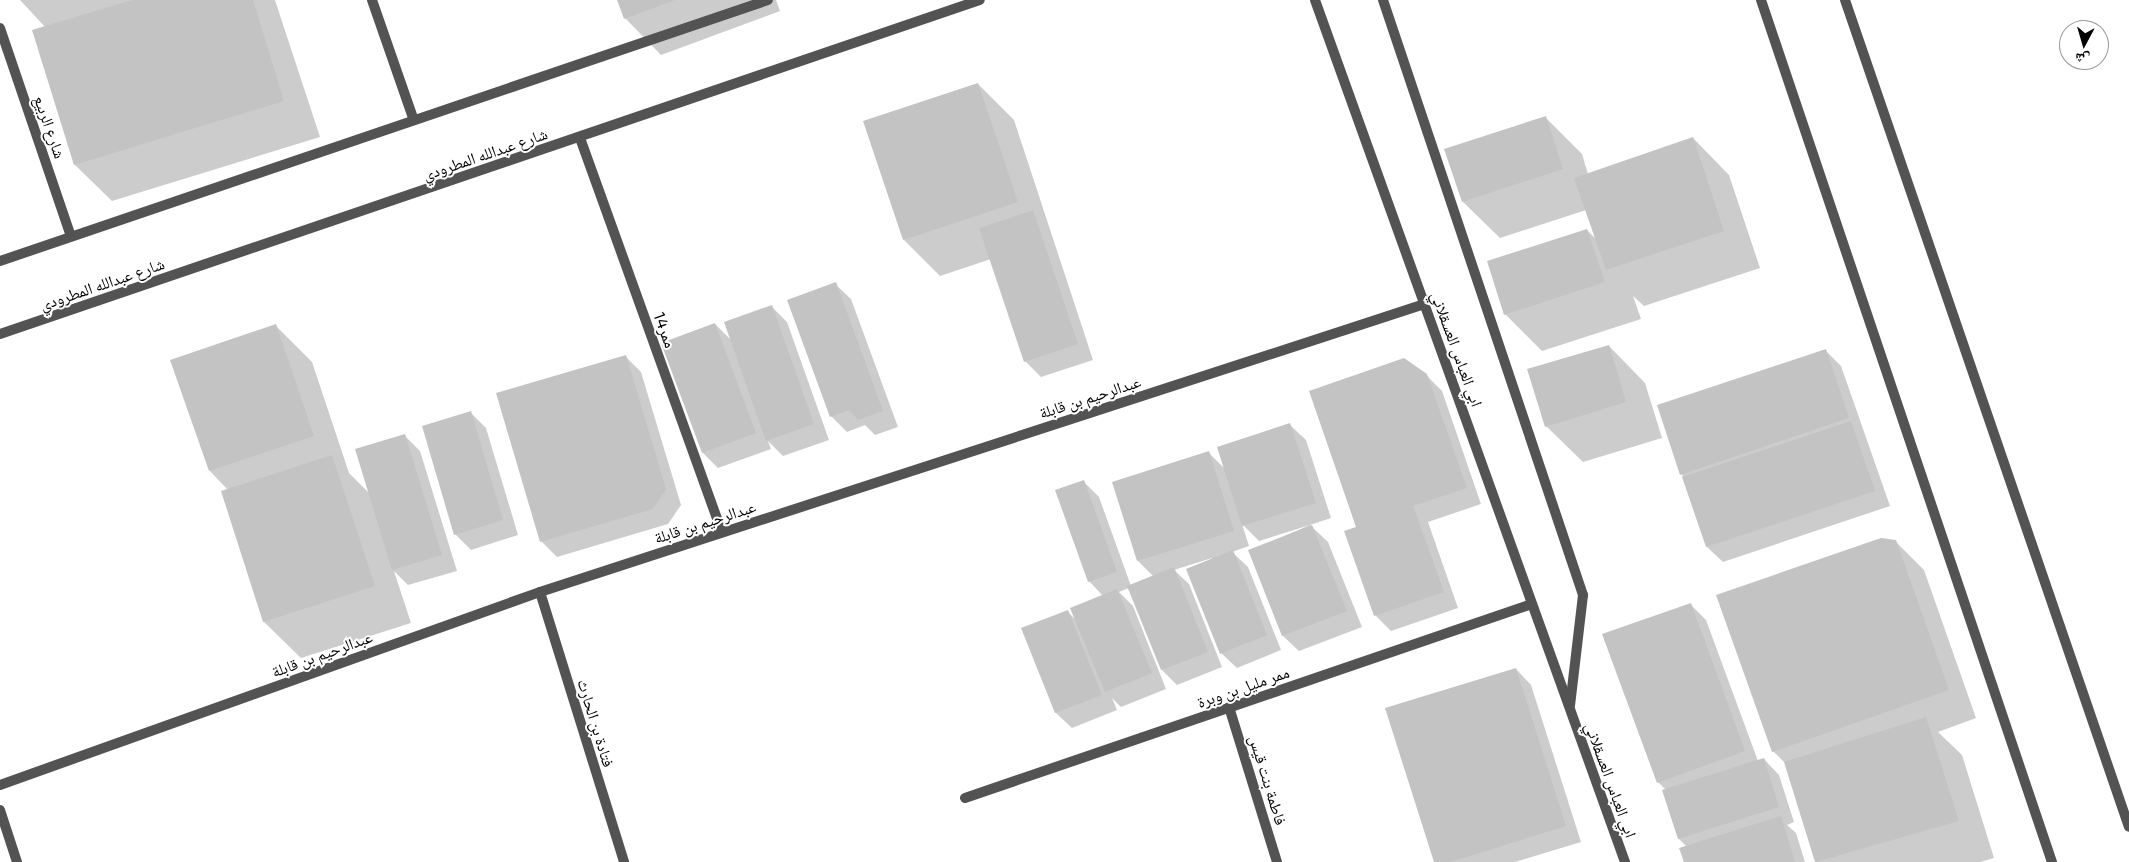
<!DOCTYPE html>
<meta charset="utf-8">
<style>
body{margin:0}
#map{position:relative;width:2129px;height:862px;overflow:hidden;background:#fff;font-family:"Exo 2","Noto Naskh Arabic",sans-serif}
div>[style]{position:absolute}
.shadow>*{inset:0;background:#0003}
.building>*{inset:0;background:#c3c3c3}
.minor>*{height:10px;margin:-5px;padding:0 5px;transform-origin:5px;border-radius:5px;background:#535353}
.tertiary>*{height:10px;margin:-5px;padding:0 5px;transform-origin:5px;border-radius:5px;background:#535353}
span{translate:-50% -50%;white-space:nowrap;text-align:center;line-height:1.15;-webkit-text-stroke:4px #fff;paint-order:stroke}
.street-label{font-size:16px;color:#000}
.north{position:absolute;left:2059px;top:20px;width:50px;height:50px;box-sizing:border-box;background:#fff;border:1px solid #999;border-radius:50%;rotate:186deg;font-size:14px;font-weight:700;line-height:20px;text-align:center;color:#000}
.north::after{content:'';display:block;margin:auto;width:18px;height:22px;background:#000;clip-path:polygon(50% 0,100% 100%,50% 72%,0 100%)}
</style>
<div id="map">
<div class="shadow">
<i style="clip-path:polygon(20px 0,275px 0,320px 137px,112px 201px,75px 165px,46px 28px)"></i>
<i style="clip-path:polygon(618px 0,776px 0,780px 11px,661px 55px,625px 18px)"></i>
<i style="clip-path:polygon(978px 84px,1014px 120px,1093px 360px,1041px 377px,1025px 361px,991px 259px,940px 276px,904px 240px)"></i>
<i style="clip-path:polygon(1545px 117px,1582px 154px,1588px 174px,1693px 138px,1729px 175px,1760px 268px,1644px 306px,1633px 296px,1641px 319px,1542px 351px,1505px 314px,1587px 230px,1597px 240px,1586px 210px,1500px 238px,1463px 202px)"></i>
<i style="clip-path:polygon(835px 284px,851px 299px,898px 427px,875px 435px,865px 425px,847px 432px,831px 416px)"></i>
<i style="clip-path:polygon(772px 307px,787px 322px,829px 440px,783px 456px,768px 441px,771px 449px,718px 468px,703px 453px,715px 324px,733px 342px)"></i>
<i style="clip-path:polygon(275px 325px,312px 362px,349px 473px,370px 494px,405px 436px,420px 451px,457px 571px,408px 585px,394px 571px,411px 623px,301px 658px,264px 622px,222px 492px,228px 490px,210px 471px)"></i>
<i style="clip-path:polygon(1609px 346px,1645px 383px,1662px 438px,1583px 462px,1546px 426px)"></i>
<i style="clip-path:polygon(1825px 350px,1841px 366px,1890px 506px,1723px 562px,1707px 547px,1682px 474px)"></i>
<i style="clip-path:polygon(626px 357px,641px 372px,681px 505px,668px 524px,557px 557px,541px 541px)"></i>
<i style="clip-path:polygon(1426px 375px,1442px 391px,1481px 504px,1428px 522px,1458px 608px,1391px 631px,1376px 616px,1345px 532px,1358px 527px)"></i>
<i style="clip-path:polygon(470px 412px,486px 428px,518px 535px,471px 550px,455px 534px)"></i>
<i style="clip-path:polygon(1290px 425px,1306px 440px,1331px 518px,1310px 525px,1328px 542px,1362px 627px,1299px 651px,1283px 636px,1250px 551px,1310px 525px,1259px 541px,1242px 524px,1249px 546px,1232px 552px,1248px 567px,1281px 650px,1237px 668px,1221px 653px,1212px 558px,1174px 570px,1189px 584px,1222px 667px,1177px 685px,1162px 670px,1129px 588px,1119px 592px,1133px 606px,1166px 689px,1121px 707px,1112px 698px,1117px 710px,1072px 728px,1056px 713px,1023px 629px,1068px 612px,1077px 621px,1103px 596px,1089px 581px,1083px 481px,1099px 497px,1131px 586px,1154px 577px,1138px 561px,1208px 452px,1225px 469px)"></i>
<i style="clip-path:polygon(1895px 541px,1924px 570px,1976px 718px,1938px 732px,1962px 755px,1994px 858px,1980px 862px,1816px 862px,1786px 764px,1773px 751px)"></i>
<i style="clip-path:polygon(1690px 604px,1706px 620px,1758px 761px,1764px 759px,1779px 775px,1794px 822px,1787px 825px,1796px 833px,1805px 862px,1685px 862px,1687px 847px,1679px 839px,1666px 790px,1658px 782px)"></i>
<i style="clip-path:polygon(1516px 669px,1531px 685px,1581px 842px,1515px 862px,1435px 862px)"></i>
</div>
<div class="building">
<i style="clip-path:polygon(132px 0,253px 0,284px 101px,74px 165px,32px 30px)"></i>
<i style="clip-path:polygon(617px 0,675px 0,624px 19px)"></i>
<i style="clip-path:polygon(978px 83px,1018px 202px,903px 240px,863px 121px)"></i>
<i style="clip-path:polygon(1546px 116px,1563px 169px,1462px 202px,1444px 149px)"></i>
<i style="clip-path:polygon(1693px 137px,1724px 231px,1606px 270px,1574px 178px)"></i>
<i style="clip-path:polygon(1033px 210px,1078px 344px,1024px 362px,979px 228px)"></i>
<i style="clip-path:polygon(1587px 229px,1605px 282px,1504px 315px,1487px 261px)"></i>
<i style="clip-path:polygon(836px 282px,883px 411px,858px 420px,849px 410px,830px 417px,787px 300px)"></i>
<i style="clip-path:polygon(772px 305px,814px 424px,766px 441px,724px 322px)"></i>
<i style="clip-path:polygon(715px 323px,756px 433px,702px 453px,661px 343px)"></i>
<i style="clip-path:polygon(276px 324px,314px 436px,209px 471px,170px 360px)"></i>
<i style="clip-path:polygon(1609px 345px,1626px 402px,1545px 427px,1527px 369px)"></i>
<i style="clip-path:polygon(1826px 349px,1849px 418px,1680px 475px,1657px 405px)"></i>
<i style="clip-path:polygon(626px 355px,666px 489px,653px 509px,540px 542px,496px 393px)"></i>
<i style="clip-path:polygon(1404px 358px,1427px 374px,1467px 488px,1413px 506px,1444px 592px,1374px 616px,1344px 531px,1356px 527px,1309px 391px)"></i>
<i style="clip-path:polygon(471px 411px,503px 520px,454px 535px,422px 426px)"></i>
<i style="clip-path:polygon(1851px 421px,1875px 491px,1706px 547px,1682px 477px)"></i>
<i style="clip-path:polygon(1290px 423px,1316px 503px,1242px 526px,1217px 447px)"></i>
<i style="clip-path:polygon(405px 434px,442px 555px,392px 570px,355px 449px)"></i>
<i style="clip-path:polygon(1209px 451px,1234px 531px,1137px 561px,1112px 482px)"></i>
<i style="clip-path:polygon(332px 455px,375px 586px,263px 622px,221px 491px)"></i>
<i style="clip-path:polygon(1084px 480px,1117px 572px,1088px 582px,1055px 490px)"></i>
<i style="clip-path:polygon(1312px 525px,1347px 611px,1282px 636px,1248px 550px)"></i>
<i style="clip-path:polygon(1881px 538px,1896px 540px,1949px 690px,1772px 752px,1716px 595px)"></i>
<i style="clip-path:polygon(1233px 550px,1267px 635px,1220px 654px,1186px 569px)"></i>
<i style="clip-path:polygon(1174px 567px,1208px 652px,1161px 670px,1127px 586px)"></i>
<i style="clip-path:polygon(1117px 589px,1152px 673px,1105px 692px,1070px 608px)"></i>
<i style="clip-path:polygon(1691px 603px,1745px 751px,1657px 783px,1602px 634px)"></i>
<i style="clip-path:polygon(1068px 610px,1102px 695px,1055px 713px,1021px 628px)"></i>
<i style="clip-path:polygon(1516px 668px,1566px 826px,1450px 862px,1434px 862px,1385px 708px)"></i>
<i style="clip-path:polygon(1926px 717px,1959px 821px,1815px 862px,1784px 762px)"></i>
<i style="clip-path:polygon(1764px 758px,1779px 807px,1678px 839px,1662px 790px)"></i>
<i style="clip-path:polygon(1781px 816px,1795px 862px,1684px 862px,1679px 848px)"></i>
</div>
<div class="minor">
<i style="left:372px;top:0;width:125px;rotate:70.8deg"></i>
<i style="left:1315px;top:0;width:916px;rotate:70.22deg"></i>
<i style="left:1383px;top:0;width:628px;rotate:71.42deg"></i>
<i style="left:1583px;top:595px;width:111px;rotate:96.7deg"></i>
<i style="left:580px;top:138px;width:419px;rotate:70.2deg"></i>
<i style="left:540px;top:592px;width:283px;rotate:72.7deg"></i>
<i style="left:1229px;top:707px;width:162px;rotate:72.8deg"></i>
<i style="left:0;top:785px;width:573px;rotate:-19.67deg"></i>
<i style="left:540px;top:592px;width:931px;rotate:-18.03deg"></i>
<i style="left:965px;top:798px;width:599px;rotate:-18.89deg"></i>
<i style="left:0;top:810px;width:55px;rotate:71.9deg"></i>
</div>
<div class="tertiary">
<i style="left:1761px;top:0;width:910px;rotate:71.35deg"></i>
<i style="left:1845px;top:0;width:874px;rotate:71.05deg"></i>
<i style="left:0;top:28px;width:220px;rotate:71.2deg"></i>
<i style="left:0;top:261px;width:811px;rotate:-18.77deg"></i>
<i style="left:0;top:334px;width:1035px;rotate:-18.82deg"></i>
</div>
<div class="street-label">
<span style="left:50px;top:127px;rotate:71deg">شارع الربيع</span>
<span style="left:485px;top:154px;rotate:-19deg">شارع عبدالله المطرودي</span>
<span style="left:102px;top:284px;rotate:-19deg">شارع عبدالله المطرودي</span>
<span style="left:665px;top:330px;rotate:70deg">ممر14</span>
<span style="left:1457px;top:349px;rotate:70deg">ابي العباس العسقلاني</span>
<span style="left:1090px;top:397px;rotate:-18deg">عبدالرحيم بن قابلة</span>
<span style="left:705px;top:522px;rotate:-18deg">عبدالرحيم بن قابلة</span>
<span style="left:322px;top:654px;rotate:-20deg">عبدالرحيم بن قابلة</span>
<span style="left:1243px;top:687px;rotate:-19deg">ممر مليل بن وبرة</span>
<span style="left:596px;top:723px;rotate:73deg">فتادة بن الحارث</span>
<span style="left:1268px;top:780px;rotate:73deg">فاطمة بنت قيس</span>
<span style="left:1611px;top:780px;rotate:70deg">ابي العباس العسقلاني</span>
</div>
<div class="north">ش</div>
</div>
